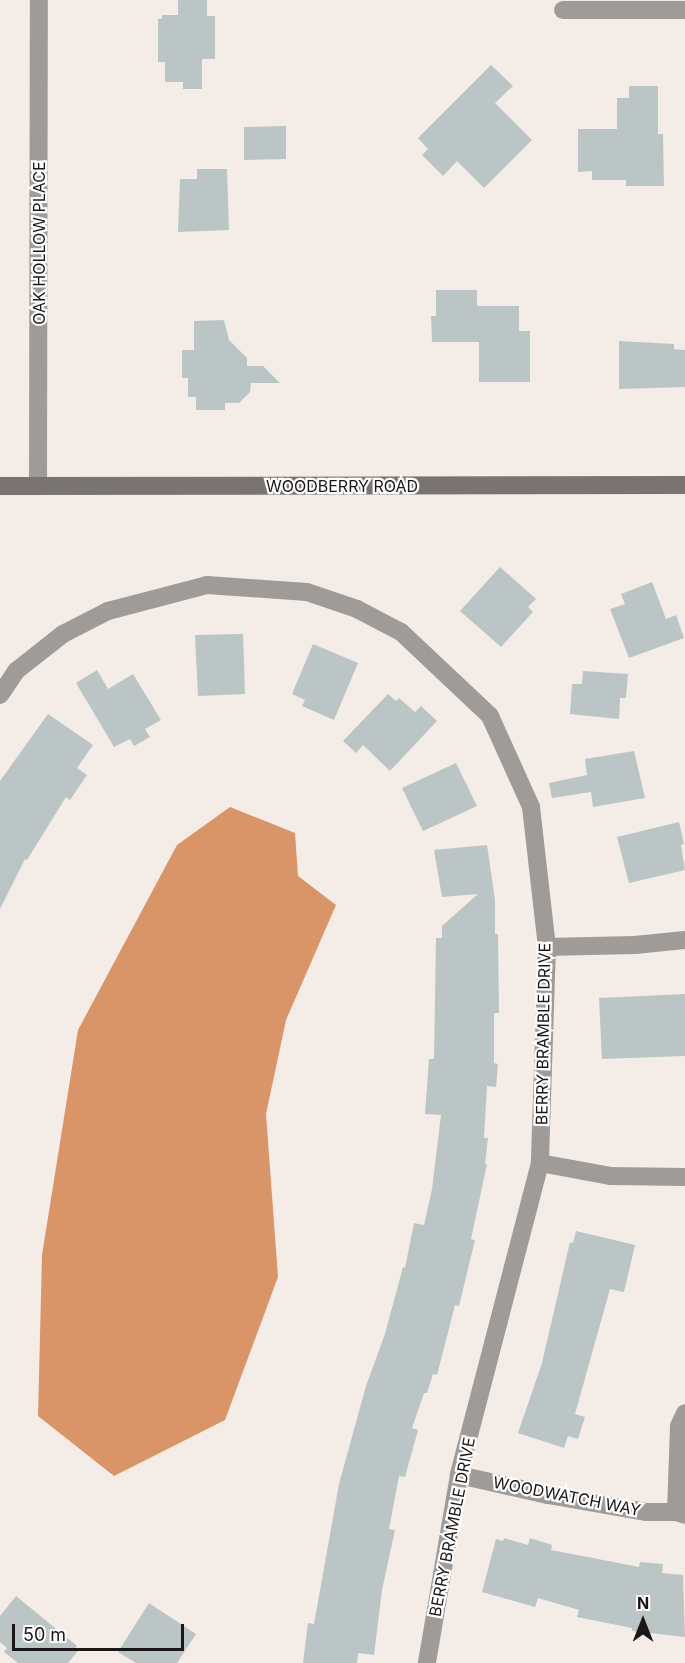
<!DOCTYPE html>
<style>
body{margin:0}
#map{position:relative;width:685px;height:1663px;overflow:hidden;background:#f4ece7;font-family:Inter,sans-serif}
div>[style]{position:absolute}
.water>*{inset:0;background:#d99568}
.building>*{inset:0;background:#bbc5c5}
.street>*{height:18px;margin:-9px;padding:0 9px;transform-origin:9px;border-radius:9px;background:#9f9b99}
.secondary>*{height:18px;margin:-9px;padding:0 9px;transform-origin:9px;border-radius:9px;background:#797471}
span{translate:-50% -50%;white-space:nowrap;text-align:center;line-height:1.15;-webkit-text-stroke:4.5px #fff;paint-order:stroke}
.street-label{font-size:16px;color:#1a1716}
.north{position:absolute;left:613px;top:1591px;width:60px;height:60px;-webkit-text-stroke:4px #fff;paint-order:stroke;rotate:0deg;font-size:16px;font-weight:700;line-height:24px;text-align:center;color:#1a1716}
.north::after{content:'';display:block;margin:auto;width:21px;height:27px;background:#1a1716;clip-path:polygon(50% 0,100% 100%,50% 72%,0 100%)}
.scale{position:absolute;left:12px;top:1624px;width:172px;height:27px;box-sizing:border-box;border:3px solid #1a1716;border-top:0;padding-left:8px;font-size:18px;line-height:21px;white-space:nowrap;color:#1a1716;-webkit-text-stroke:4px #fff;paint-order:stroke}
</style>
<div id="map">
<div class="water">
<i style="clip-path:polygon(230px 807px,295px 833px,298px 876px,336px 905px,286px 1020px,266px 1114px,278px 1277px,225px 1420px,114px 1476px,38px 1416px,42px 1255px,78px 1030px,177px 845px)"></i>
</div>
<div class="building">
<i style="clip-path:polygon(178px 0,207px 0,207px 16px,215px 16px,215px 59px,202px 59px,202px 89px,183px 89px,183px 82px,165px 82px,165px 62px,158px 62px,158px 19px,162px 19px,162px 15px,178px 15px)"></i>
<i style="clip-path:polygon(491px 65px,513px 86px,495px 103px,532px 140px,484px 188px,457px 161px,443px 176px,422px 155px,428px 149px,418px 138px)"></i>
<i style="clip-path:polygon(629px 86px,658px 86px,658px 134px,663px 134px,664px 186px,626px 186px,626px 180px,592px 180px,592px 171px,578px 172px,578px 129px,617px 129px,617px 98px,629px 98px)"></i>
<i style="clip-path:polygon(286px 126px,286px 159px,244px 160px,244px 127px)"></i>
<i style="clip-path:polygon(197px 169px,227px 169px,229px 230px,178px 232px,180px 179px,197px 179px)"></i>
<i style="clip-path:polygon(436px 290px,477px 290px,477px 306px,519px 306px,519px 331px,530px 331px,530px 382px,479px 382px,479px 342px,432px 342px,431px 316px,436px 316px)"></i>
<i style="clip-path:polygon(224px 320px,229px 340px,247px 358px,247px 366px,263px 366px,280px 383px,251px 383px,250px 392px,239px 403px,225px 403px,225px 410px,196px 410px,196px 397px,188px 397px,188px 378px,182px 378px,182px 350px,194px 350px,194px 321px)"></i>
<i style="clip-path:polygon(619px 341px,674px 344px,674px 349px,685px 350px,685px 387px,619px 389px)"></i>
<i style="clip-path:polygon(500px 567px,536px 599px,528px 607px,533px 612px,501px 647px,460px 611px)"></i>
<i style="clip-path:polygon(652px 582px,666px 619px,676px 615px,684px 638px,629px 658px,610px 609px,625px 604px,621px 594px)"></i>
<i style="clip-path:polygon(243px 634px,245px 694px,198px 696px,195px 635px)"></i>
<i style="clip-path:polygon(313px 644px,358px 663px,334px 720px,302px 706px,305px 700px,292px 694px)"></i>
<i style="clip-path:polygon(97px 670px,108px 689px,133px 674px,161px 720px,145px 729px,150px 737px,134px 746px,130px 739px,114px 747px,76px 683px)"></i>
<i style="clip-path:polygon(583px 671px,628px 674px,626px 698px,620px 698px,619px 719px,570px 714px,572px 684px,582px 684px)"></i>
<i style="clip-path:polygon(388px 694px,396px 701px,399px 698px,415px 712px,421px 706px,437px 721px,390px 771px,363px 745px,356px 753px,343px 741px)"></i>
<i style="clip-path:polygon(48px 714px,93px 745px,77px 768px,87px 775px,70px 800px,66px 797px,27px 860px,25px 859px,0 909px,0 781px)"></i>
<i style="clip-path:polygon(634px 751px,645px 798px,593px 807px,591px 792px,552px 798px,549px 783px,587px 775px,585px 759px)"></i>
<i style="clip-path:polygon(456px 763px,477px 806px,423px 831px,402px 788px)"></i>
<i style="clip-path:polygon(679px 822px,684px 844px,681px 845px,685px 870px,629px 883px,617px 837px)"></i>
<i style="clip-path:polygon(487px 845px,495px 900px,495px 934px,498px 934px,499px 1013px,494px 1013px,494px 1063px,498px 1064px,496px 1087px,487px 1086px,484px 1138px,488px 1138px,485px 1164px,487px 1164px,471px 1239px,475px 1240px,459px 1306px,455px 1305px,437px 1375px,433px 1374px,427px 1393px,424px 1393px,412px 1428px,418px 1430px,405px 1477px,399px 1476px,389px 1529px,395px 1530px,382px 1590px,374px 1655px,358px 1653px,357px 1663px,303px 1663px,308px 1623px,314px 1624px,339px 1484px,366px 1386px,385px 1334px,403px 1267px,405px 1268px,414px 1223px,424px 1225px,432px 1189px,441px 1115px,425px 1114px,429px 1059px,434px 1059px,436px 938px,442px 938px,442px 926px,478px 894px,442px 897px,434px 850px)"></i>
<i style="clip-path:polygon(685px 994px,685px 1056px,602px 1059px,599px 998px)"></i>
<i style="clip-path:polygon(576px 1231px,635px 1245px,624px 1292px,610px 1289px,575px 1414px,585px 1417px,578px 1439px,568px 1436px,564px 1448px,518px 1433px,542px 1363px,570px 1242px,573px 1243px)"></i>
<i style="clip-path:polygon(504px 1538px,528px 1545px,530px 1538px,552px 1545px,551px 1550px,639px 1567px,640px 1562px,663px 1564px,662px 1573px,683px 1575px,685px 1637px,632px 1631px,632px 1628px,577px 1617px,579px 1610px,538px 1598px,535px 1607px,482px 1592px,496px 1539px,503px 1541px)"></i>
<i style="clip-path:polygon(16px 1596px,77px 1646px,75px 1648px,78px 1651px,68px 1663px,18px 1663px,4px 1652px,7px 1648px,0 1642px,0 1616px)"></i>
<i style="clip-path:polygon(149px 1603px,196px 1634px,177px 1663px,136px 1663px,118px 1652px)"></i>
</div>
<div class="street">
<i style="left:563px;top:10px;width:122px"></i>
<i style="left:38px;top:486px;width:486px;rotate:-89.9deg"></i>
<i style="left:0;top:695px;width:29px;rotate:-56deg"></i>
<i style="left:16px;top:671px;width:60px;rotate:-38.2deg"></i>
<i style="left:63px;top:634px;width:51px;rotate:-27.1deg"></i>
<i style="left:108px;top:611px;width:102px;rotate:-14.7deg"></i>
<i style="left:207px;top:585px;width:100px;rotate:4deg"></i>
<i style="left:307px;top:592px;width:53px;rotate:18.8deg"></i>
<i style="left:357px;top:609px;width:50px;rotate:27.6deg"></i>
<i style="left:401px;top:632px;width:122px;rotate:43.3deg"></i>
<i style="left:490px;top:716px;width:100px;rotate:65.7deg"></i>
<i style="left:531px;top:807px;width:141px;rotate:83.5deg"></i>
<i style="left:547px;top:947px;width:216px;rotate:91.9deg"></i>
<i style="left:540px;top:1163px;width:322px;rotate:104.6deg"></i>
<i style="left:459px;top:1475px;width:191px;rotate:99.7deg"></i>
<i style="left:547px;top:947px;width:88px;rotate:-1.3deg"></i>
<i style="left:635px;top:945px;width:50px;rotate:-5.7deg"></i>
<i style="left:540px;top:1163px;width:71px;rotate:10.5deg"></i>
<i style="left:610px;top:1176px;width:75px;rotate:0.8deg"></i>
<i style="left:459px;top:1475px;width:91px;rotate:12.7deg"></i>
<i style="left:548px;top:1495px;width:99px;rotate:9.8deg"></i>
<i style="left:646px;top:1512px;width:30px"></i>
<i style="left:676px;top:1512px;width:9px;rotate:18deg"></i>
<i style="left:676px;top:1512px;width:86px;rotate:-88deg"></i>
<i style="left:679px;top:1426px;width:14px;rotate:-65deg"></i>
</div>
<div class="secondary">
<i style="left:0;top:486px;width:685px;rotate:-0.08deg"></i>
</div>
<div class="street-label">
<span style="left:39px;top:243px;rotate:-90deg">OAK HOLLOW PLACE</span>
<span style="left:342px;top:486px">WOODBERRY ROAD</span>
<span style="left:543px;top:1034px;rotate:-89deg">BERRY BRAMBLE DRIVE</span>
<span style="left:567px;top:1496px;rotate:11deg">WOODWATCH WAY</span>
<span style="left:452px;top:1527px;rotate:-79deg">BERRY BRAMBLE DRIVE</span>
</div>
<div class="north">N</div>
<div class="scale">50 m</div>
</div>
